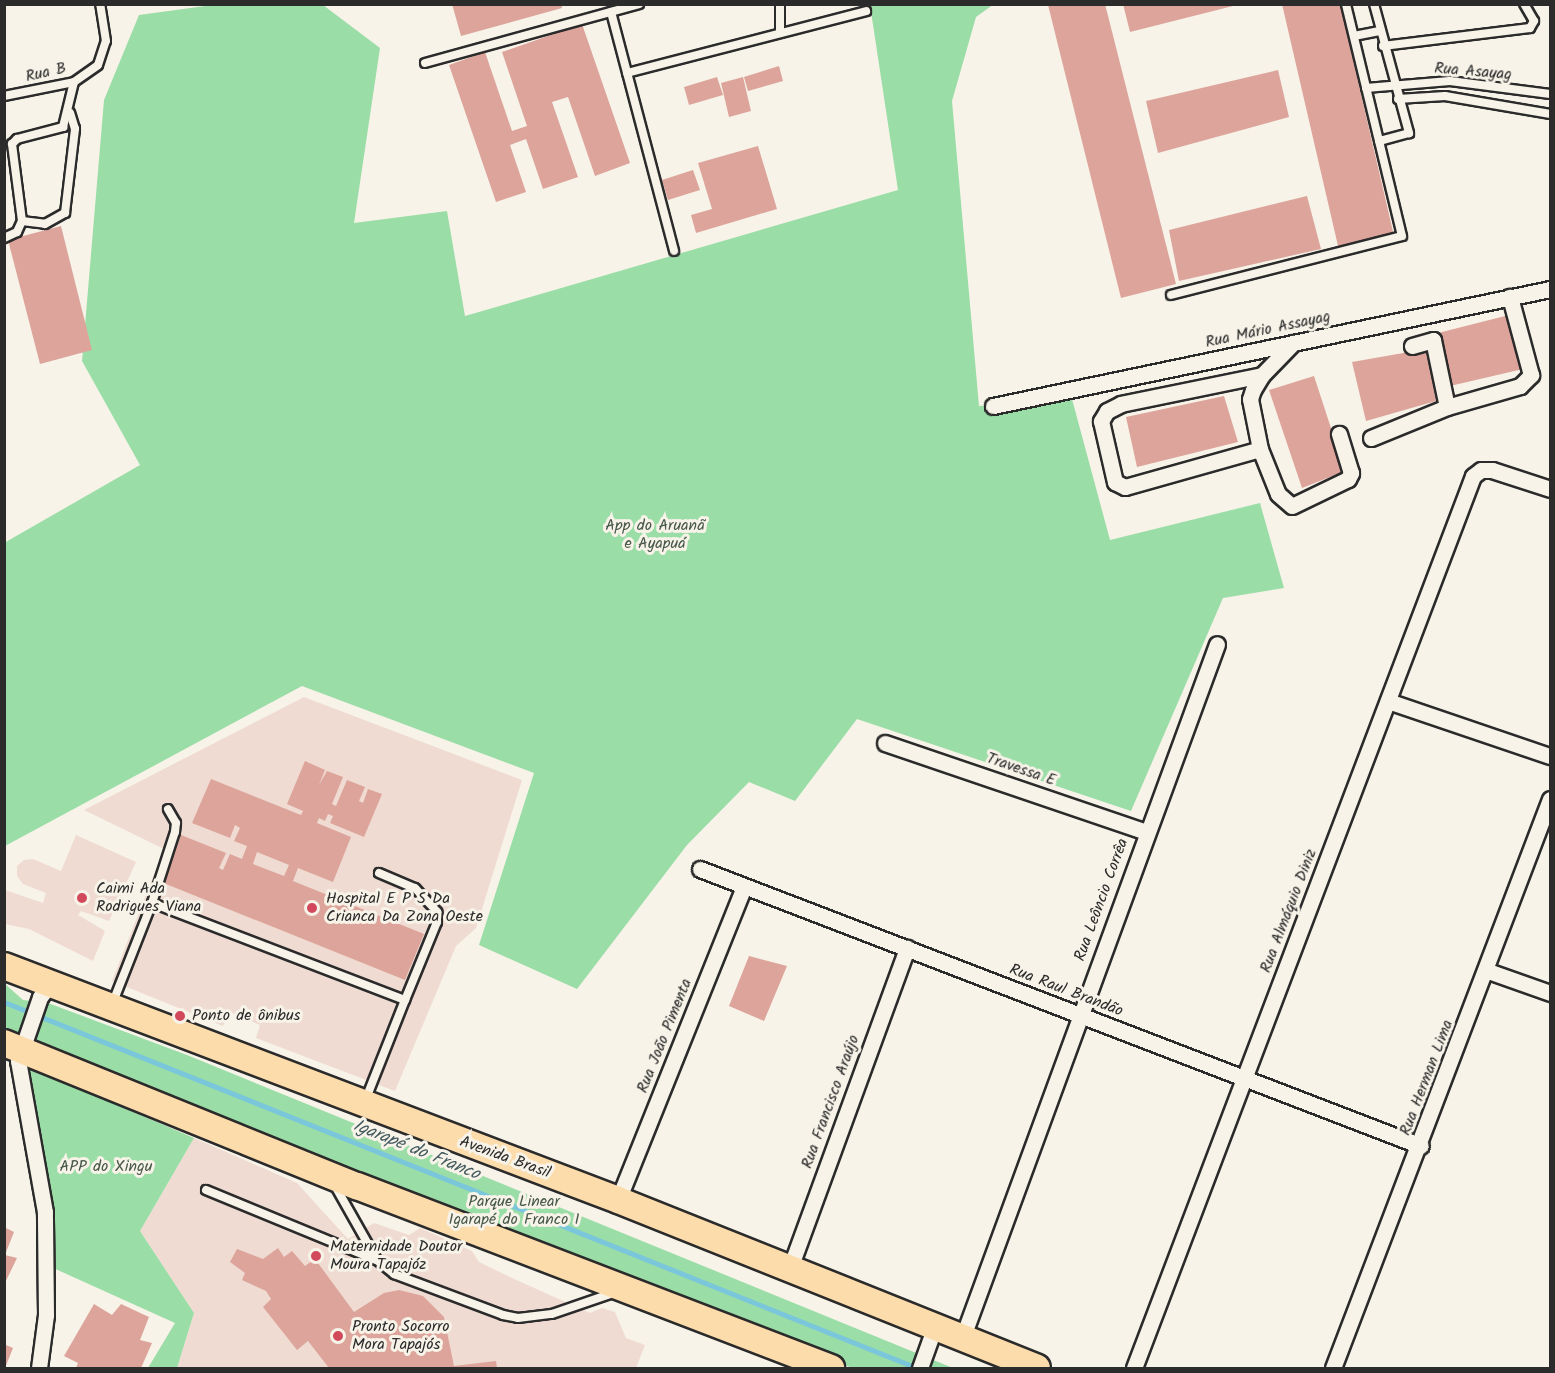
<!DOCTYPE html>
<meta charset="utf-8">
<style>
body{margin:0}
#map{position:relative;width:1555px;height:1373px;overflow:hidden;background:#f7f3e8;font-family:Kalam,sans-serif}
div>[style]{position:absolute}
.built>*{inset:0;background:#efdbd1}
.green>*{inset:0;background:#9bdda7}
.stream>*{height:5px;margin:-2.5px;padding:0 2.5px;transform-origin:2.5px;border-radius:2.5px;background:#7ac6da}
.building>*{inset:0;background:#dda49b}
.roads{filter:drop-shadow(2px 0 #2b2b2b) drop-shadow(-2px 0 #2b2b2b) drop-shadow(0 2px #2b2b2b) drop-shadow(0 -2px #2b2b2b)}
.service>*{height:8px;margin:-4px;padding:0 4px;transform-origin:4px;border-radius:4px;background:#f7f3e8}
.minor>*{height:15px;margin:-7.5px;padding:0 7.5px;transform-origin:7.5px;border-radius:7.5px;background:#f7f3e8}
.trunk>*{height:26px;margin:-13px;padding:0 13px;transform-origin:13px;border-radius:13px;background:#fddcac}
.dots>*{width:16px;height:16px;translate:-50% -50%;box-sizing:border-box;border:3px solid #f7f3e8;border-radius:50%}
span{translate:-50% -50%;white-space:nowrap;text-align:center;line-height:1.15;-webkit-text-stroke:6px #f7f3e8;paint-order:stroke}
.street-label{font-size:16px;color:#2b2b2b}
.park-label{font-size:16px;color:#47584a}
.poi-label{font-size:16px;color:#2b2b2b}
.left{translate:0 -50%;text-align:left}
.water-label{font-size:18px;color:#435a60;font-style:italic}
.frame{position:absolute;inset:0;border:6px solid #2b2b2b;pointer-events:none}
</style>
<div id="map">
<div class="built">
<i style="clip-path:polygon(304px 697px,522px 780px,476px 928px,456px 946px,395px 1091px,256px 1038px,260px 1025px,230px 1012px,223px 1026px,112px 981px,164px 849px,84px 810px)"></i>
<i style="clip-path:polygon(76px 835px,136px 862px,109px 921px,81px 911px,78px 915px,105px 931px,93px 961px,29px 929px,5px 924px,5px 890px,43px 903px,46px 893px,23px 884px,17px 876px,17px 866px,24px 860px,33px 859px,61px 871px)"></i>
<i style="clip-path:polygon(194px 1138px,297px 1183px,348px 1239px,374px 1223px,409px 1235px,420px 1228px,472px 1251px,479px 1262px,512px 1278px,590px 1313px,602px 1308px,615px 1312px,626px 1338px,645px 1345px,636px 1368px,177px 1368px,194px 1313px,140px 1231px)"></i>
</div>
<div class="green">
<i style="clip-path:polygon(220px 4px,323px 5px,380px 48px,354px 223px,447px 211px,465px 316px,898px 190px,870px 5px,994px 4px,976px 17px,952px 101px,979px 406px,1072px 399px,1110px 540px,1260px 503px,1284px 588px,1223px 598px,1131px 811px,857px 719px,795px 801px,749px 782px,687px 845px,577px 989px,479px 945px,534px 773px,302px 686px,5px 846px,4px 543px,140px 465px,82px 361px,104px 100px,139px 15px)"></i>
<i style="clip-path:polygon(4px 983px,23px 1000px,48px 1003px,187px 1055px,953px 1368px,852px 1368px,708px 1306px,520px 1238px,340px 1165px,5px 1029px)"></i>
<i style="clip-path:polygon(19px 1063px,194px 1138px,140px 1231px,194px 1313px,177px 1368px,148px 1368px,175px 1323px,51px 1267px,54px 1209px)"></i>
</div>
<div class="stream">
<i style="left:4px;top:1002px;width:984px;rotate:21.84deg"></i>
</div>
<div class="building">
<i style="clip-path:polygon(452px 4px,561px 4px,562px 8px,461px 36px)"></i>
<i style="clip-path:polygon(1105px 4px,1176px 284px,1121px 298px,1048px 5px)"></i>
<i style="clip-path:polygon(1123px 4px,1236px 4px,1237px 5px,1130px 32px)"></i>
<i style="clip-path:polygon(1282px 4px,1340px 4px,1394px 236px,1338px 246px)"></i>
<i style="clip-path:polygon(582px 24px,630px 163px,595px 176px,568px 97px,552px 102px,578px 177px,543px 189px,526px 139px,510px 145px,526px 192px,496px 202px,449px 65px,485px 52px,512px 131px,527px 126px,502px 52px)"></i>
<i style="clip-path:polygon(779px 66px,783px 81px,748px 91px,744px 77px)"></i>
<i style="clip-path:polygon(1278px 70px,1289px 117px,1158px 153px,1146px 101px)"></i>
<i style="clip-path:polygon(717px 77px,723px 95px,689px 105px,684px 87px)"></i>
<i style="clip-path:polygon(743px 77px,751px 111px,729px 117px,721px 83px)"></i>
<i style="clip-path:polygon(758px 146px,777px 209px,696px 233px,691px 215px,712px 209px,698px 163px)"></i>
<i style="clip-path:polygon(693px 170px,700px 190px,668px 200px,662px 180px)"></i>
<i style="clip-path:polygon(1307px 196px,1321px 249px,1179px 281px,1169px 230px)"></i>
<i style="clip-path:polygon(61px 226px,92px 350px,40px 364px,8px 240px)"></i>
<i style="clip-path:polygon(1509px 315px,1523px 369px,1450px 386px,1438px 333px)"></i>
<i style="clip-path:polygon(1426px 349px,1436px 401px,1366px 421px,1352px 362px)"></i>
<i style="clip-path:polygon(1314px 376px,1345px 471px,1302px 488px,1269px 390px)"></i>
<i style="clip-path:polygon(1224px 396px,1238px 442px,1137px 467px,1126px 417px)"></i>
<i style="clip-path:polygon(evenodd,305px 761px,325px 770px,319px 785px,327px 771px,343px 777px,332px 804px,336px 806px,347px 780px,365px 787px,359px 801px,363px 803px,368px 789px,382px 794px,364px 837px,330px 823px,333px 816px,328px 814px,325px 821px,319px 818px,317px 823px,351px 837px,333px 882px,298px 868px,293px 881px,424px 934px,405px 980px,161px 882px,181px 835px,226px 853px,219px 868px,223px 870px,230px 854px,242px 859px,247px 846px,234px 841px,240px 828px,235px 825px,230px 838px,192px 823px,211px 779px,301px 815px,303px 811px,287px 804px,305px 761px,257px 852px,289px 865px,284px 876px,253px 864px,257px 852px)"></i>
<i style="clip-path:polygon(749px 956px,787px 966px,764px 1021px,729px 1006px)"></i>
<i style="clip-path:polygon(4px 1227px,14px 1232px,5px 1255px,17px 1258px,4px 1285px)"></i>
<i style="clip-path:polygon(278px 1248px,284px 1257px,292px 1251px,305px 1266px,315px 1259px,354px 1312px,384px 1293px,399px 1290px,423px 1296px,444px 1317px,454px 1366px,496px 1361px,497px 1368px,329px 1368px,308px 1341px,297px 1350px,263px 1307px,271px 1299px,266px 1291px,242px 1280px,245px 1273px,230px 1262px,237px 1249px,263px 1259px)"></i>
<i style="clip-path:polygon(94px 1304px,112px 1315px,121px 1304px,149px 1317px,140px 1340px,152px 1343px,141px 1368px,76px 1368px,78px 1363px,64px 1356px)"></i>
<i style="clip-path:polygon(4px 1344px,13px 1348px,5px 1368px,4px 1368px)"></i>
</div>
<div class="roads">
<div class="service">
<i style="left:1374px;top:4px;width:134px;rotate:74.8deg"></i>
<i style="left:1409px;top:133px;width:31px;rotate:165deg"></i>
<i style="left:611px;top:12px;width:247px;rotate:75.2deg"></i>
<i style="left:780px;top:33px;width:29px;rotate:-90deg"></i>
<i style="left:1354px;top:36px;width:26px;rotate:-11deg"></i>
<i style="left:1383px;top:46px;width:148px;rotate:-7deg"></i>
<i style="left:1530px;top:28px;width:8px;rotate:-60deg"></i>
<i style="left:1534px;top:21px;width:20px;rotate:-120deg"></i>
<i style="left:425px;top:63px;width:222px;rotate:-15.4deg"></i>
<i style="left:627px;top:73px;width:247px;rotate:-14.5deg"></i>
<i style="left:1366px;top:88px;width:84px;rotate:-4.8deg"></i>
<i style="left:1450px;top:81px;width:101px;rotate:7.4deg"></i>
<i style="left:4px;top:96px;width:71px;rotate:-11.3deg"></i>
<i style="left:74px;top:82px;width:29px;rotate:-35deg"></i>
<i style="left:98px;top:65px;width:25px;rotate:-72deg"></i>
<i style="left:106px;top:41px;width:37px;rotate:-99deg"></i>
<i style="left:1398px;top:99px;width:47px;rotate:-3.7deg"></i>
<i style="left:1445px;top:96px;width:107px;rotate:9.7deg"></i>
<i style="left:22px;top:221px;width:23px;rotate:7deg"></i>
<i style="left:45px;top:224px;width:23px;rotate:-29deg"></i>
<i style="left:65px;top:213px;width:85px;rotate:-83.2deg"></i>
<i style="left:75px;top:129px;width:17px;rotate:-107deg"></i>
<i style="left:4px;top:238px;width:14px;rotate:-25deg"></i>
<i style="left:17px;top:232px;width:12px;rotate:-66deg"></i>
<i style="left:22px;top:221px;width:78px;rotate:-97.4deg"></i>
<i style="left:12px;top:144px;width:7px;rotate:-45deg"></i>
<i style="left:17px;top:139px;width:48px;rotate:-14.6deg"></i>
<i style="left:63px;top:127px;width:46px;rotate:-76.3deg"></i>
<i style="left:1171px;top:295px;width:238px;rotate:-14.3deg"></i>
<i style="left:1402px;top:236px;width:239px;rotate:-103.6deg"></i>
<i style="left:379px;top:873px;width:39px;rotate:23deg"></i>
<i style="left:415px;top:888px;width:33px;rotate:47deg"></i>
<i style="left:437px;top:912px;width:10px;rotate:90deg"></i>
<i style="left:437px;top:922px;width:84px;rotate:112.3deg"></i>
<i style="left:152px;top:903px;width:75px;rotate:-72.1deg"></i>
<i style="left:175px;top:832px;width:9px;rotate:-84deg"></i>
<i style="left:176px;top:823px;width:16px;rotate:-120deg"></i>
<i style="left:113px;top:1002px;width:106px;rotate:-68.5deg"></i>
<i style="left:152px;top:903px;width:271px;rotate:21deg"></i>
<i style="left:405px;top:1000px;width:109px;rotate:111.6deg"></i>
<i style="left:334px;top:1184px;width:87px;rotate:60.5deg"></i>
<i style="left:206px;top:1190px;width:186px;rotate:22.4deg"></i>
<i style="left:378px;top:1261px;width:21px;rotate:39deg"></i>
<i style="left:394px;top:1274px;width:116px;rotate:20.6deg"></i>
<i style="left:503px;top:1315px;width:15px;rotate:11deg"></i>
<i style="left:518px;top:1318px;width:34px;rotate:-7deg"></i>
<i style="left:552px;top:1314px;width:68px;rotate:-19deg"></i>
</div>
<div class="minor">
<i style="left:1412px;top:346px;width:22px;rotate:-16deg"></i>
<i style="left:1433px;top:340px;width:68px;rotate:78.2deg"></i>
<i style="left:1262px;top:375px;width:144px;rotate:168.4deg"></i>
<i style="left:1121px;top:404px;width:16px;rotate:153deg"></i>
<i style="left:1107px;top:411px;width:12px;rotate:121deg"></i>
<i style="left:1101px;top:421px;width:63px;rotate:77.1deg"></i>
<i style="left:1115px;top:482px;width:11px;rotate:27deg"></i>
<i style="left:1125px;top:487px;width:140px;rotate:-15.7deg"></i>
<i style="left:1260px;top:449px;width:51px;rotate:-101.3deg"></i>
<i style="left:1250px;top:399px;width:9px;rotate:-72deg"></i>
<i style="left:1253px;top:390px;width:17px;rotate:-59deg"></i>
<i style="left:1262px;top:375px;width:45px;rotate:-45.9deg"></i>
<i style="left:993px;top:406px;width:569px;rotate:-11.86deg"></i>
<i style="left:1371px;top:438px;width:82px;rotate:-22.2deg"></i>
<i style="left:1447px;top:407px;width:76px;rotate:-16deg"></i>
<i style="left:1520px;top:386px;width:16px;rotate:-45deg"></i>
<i style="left:1531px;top:375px;width:81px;rotate:-105.1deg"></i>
<i style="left:1260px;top:449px;width:48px;rotate:68.2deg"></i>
<i style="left:1278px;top:494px;width:18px;rotate:41deg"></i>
<i style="left:1292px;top:506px;width:62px;rotate:-25.7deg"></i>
<i style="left:1348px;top:479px;width:7px;rotate:-63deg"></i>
<i style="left:1351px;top:473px;width:41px;rotate:-107.1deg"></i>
<i style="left:1388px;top:701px;width:171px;rotate:18.8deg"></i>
<i style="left:885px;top:743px;width:276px;rotate:18.8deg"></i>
<i style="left:700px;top:869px;width:772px;rotate:21.02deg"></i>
<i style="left:1488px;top:971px;width:66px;rotate:19.5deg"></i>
<i style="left:618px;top:1200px;width:338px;rotate:-68.1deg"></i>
<i style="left:790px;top:1268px;width:341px;rotate:-69.9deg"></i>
<i style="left:962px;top:1339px;width:740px;rotate:-69.85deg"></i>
<i style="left:39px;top:1368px;width:53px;rotate:-82.5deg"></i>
<i style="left:46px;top:1315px;width:103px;rotate:-90.6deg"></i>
<i style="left:45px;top:1212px;width:153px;rotate:-100.1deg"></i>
<i style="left:18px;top:1061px;width:68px;rotate:-71deg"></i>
<i style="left:40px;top:997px;width:17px;rotate:-50deg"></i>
<i style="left:920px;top:1368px;width:41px;rotate:-70.3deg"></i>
<i style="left:1134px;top:1368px;width:954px;rotate:-69.19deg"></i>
<i style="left:1473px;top:476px;width:10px;rotate:-37deg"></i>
<i style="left:1481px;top:470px;width:11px"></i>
<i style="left:1492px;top:470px;width:61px;rotate:18.1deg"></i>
<i style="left:1333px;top:1368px;width:609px;rotate:-69.12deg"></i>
</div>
<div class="trunk">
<i style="left:4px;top:966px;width:657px;rotate:20.86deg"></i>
<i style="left:618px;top:1200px;width:451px;rotate:21.8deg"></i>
<i style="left:4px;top:1043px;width:381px;rotate:22.1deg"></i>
<i style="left:357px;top:1186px;width:508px;rotate:21.01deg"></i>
</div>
</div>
<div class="dots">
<i style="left:82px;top:898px;background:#d1495b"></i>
<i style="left:312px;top:908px;background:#d1495b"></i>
<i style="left:180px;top:1016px;background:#d1495b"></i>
<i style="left:316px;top:1256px;background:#d1495b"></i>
<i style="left:338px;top:1336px;background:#d1495b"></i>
</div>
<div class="street-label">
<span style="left:1473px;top:72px;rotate:5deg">Rua Asayag</span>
<span style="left:46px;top:73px;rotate:-13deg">Rua B</span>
<span style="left:1268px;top:330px;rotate:-12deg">Rua Mário Assayag</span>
<span style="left:1021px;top:770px;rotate:19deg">Travessa E</span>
<span style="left:1102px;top:900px;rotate:-70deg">Rua Leôncio Corrêa</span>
<span style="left:1289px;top:911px;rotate:-69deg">Rua Almáquio Diniz</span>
<span style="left:1066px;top:991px;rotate:21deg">Rua Raul Brandão</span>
<span style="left:665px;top:1036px;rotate:-68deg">Rua João Pimenta</span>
<span style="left:1427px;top:1078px;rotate:-69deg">Rua Herman Lima</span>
<span style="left:831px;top:1102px;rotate:-70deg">Rua Francisco Araújo</span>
<span style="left:505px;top:1158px;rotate:20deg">Avenida Brasil</span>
</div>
<div class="park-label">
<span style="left:655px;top:535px">App do Aruanã<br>e Ayapuá</span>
<span style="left:106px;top:1167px">APP do Xingu</span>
<span style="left:514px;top:1211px">Parque Linear<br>Igarapé do Franco I</span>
</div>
<div class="poi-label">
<span class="left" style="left:96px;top:898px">Caimi Ada<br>Rodrigues Viana</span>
<span class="left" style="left:326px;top:908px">Hospital E P S Da<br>Crianca Da Zona Oeste</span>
<span class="left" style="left:192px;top:1016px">Ponto de ônibus</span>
<span class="left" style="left:330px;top:1256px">Maternidade Doutor<br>Moura Tapajóz</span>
<span class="left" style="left:352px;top:1336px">Pronto Socorro<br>Mora Tapajós</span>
</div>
<div class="water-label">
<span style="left:416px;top:1151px;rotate:22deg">Igarapé do Franco</span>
</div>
<div class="frame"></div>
</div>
